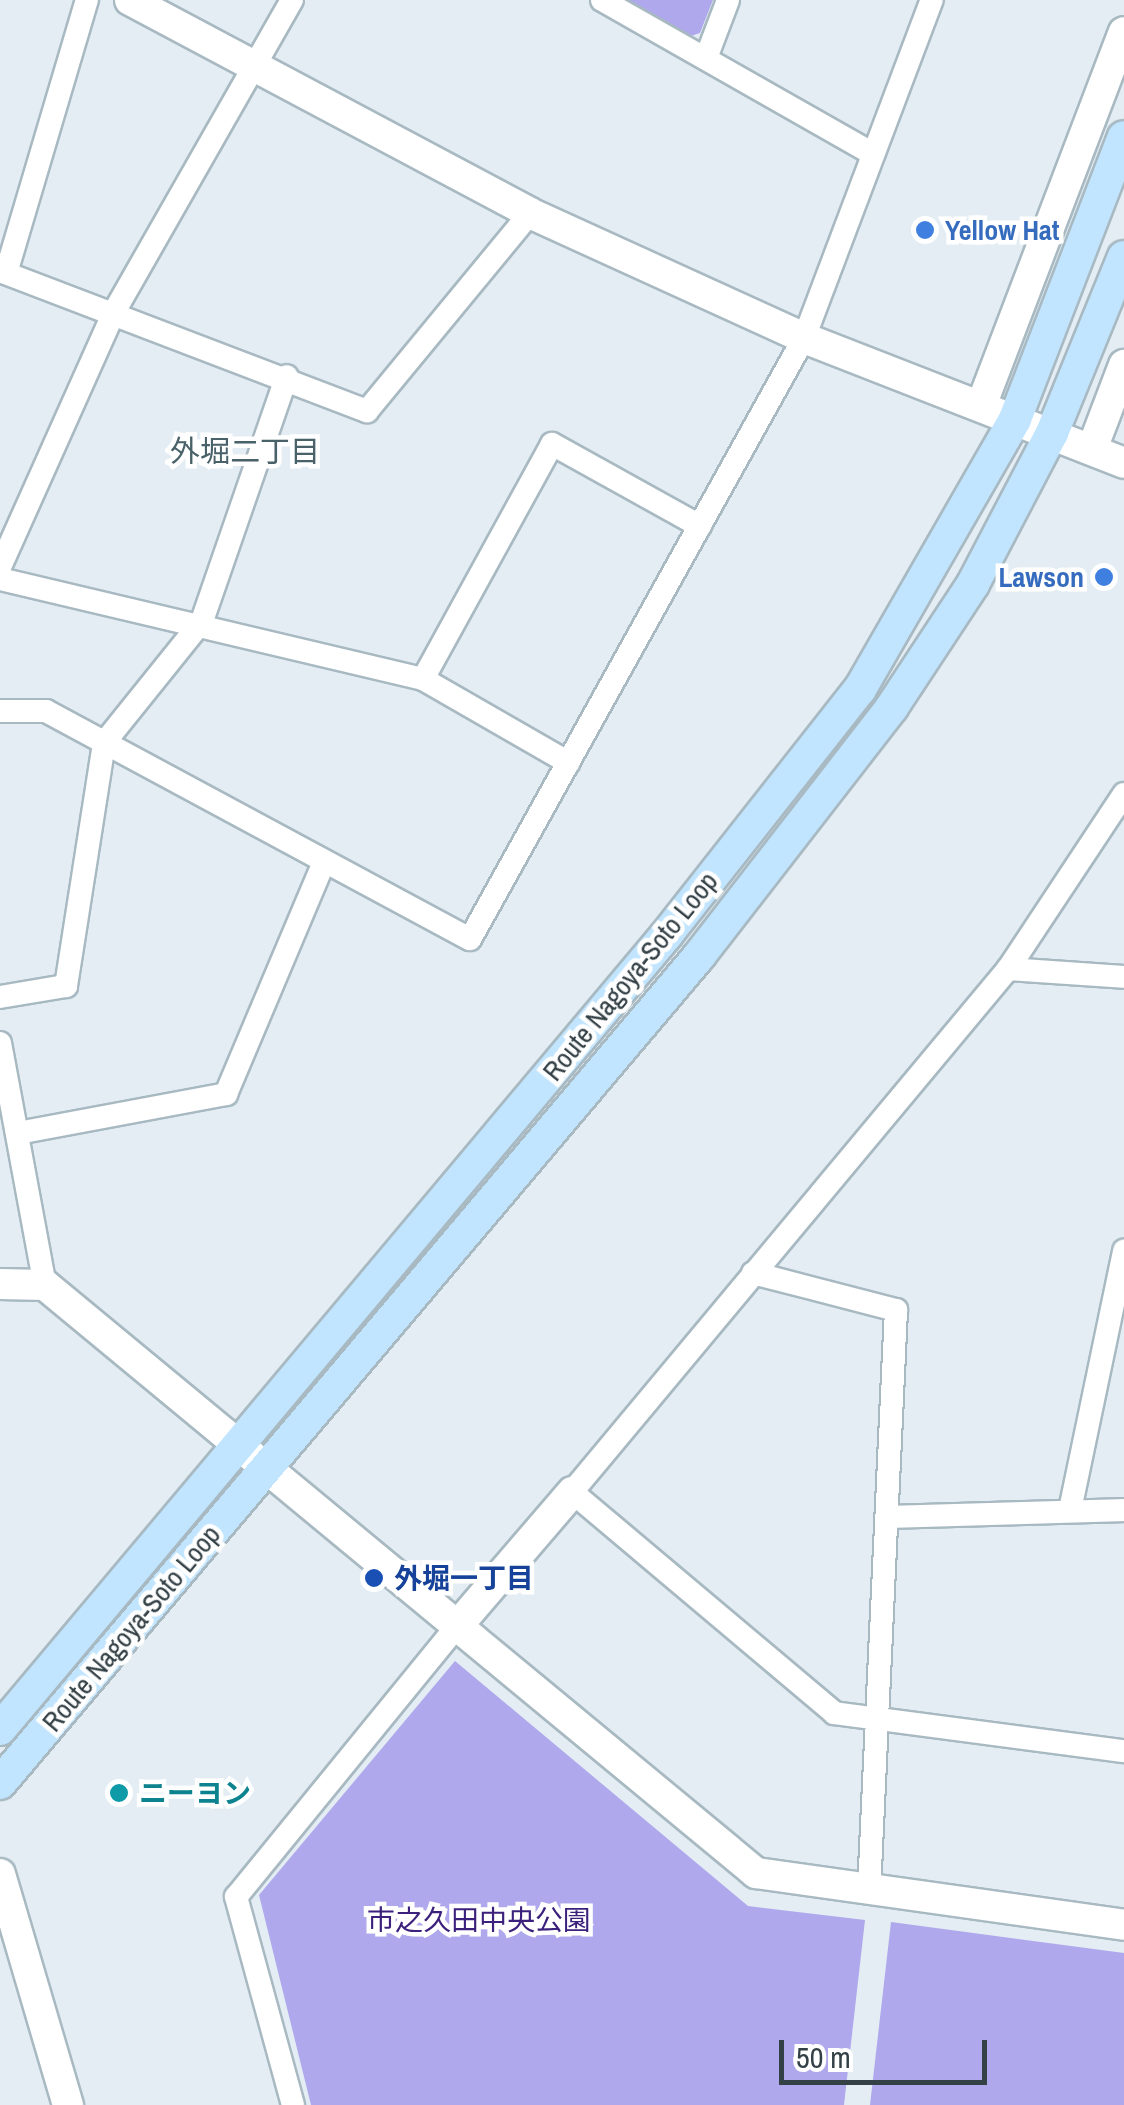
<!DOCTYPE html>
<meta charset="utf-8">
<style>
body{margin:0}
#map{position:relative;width:1124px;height:2105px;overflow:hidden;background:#e3edf3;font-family:"Archivo Narrow","Noto Sans JP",sans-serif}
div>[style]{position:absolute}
.green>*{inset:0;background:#afa8ec}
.roads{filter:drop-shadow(2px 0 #a8b9c2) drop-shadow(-2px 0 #a8b9c2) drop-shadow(0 2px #a8b9c2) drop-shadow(0 -2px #a8b9c2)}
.minor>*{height:22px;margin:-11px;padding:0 11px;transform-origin:11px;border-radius:11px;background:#fff}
.tertiary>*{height:30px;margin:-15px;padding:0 15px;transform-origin:15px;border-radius:15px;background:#fff}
.secondary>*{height:32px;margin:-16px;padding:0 16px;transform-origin:16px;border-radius:16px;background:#c1e5ff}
.dots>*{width:28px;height:28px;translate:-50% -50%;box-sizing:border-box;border:5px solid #fff;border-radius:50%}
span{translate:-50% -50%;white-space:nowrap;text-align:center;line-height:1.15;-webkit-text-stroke:9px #fff;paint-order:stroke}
.shop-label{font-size:28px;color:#366cbe;font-weight:700}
.left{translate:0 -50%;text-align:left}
.right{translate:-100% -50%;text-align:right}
.street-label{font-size:28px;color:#334046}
.transit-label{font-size:28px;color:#164399;font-weight:700}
.culture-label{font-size:28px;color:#0d838f;font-weight:700}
.park-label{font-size:28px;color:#3b217c}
.neighbourhood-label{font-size:30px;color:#496169}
.scale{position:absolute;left:779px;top:2040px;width:208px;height:45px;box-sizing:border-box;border:5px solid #334046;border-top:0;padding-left:12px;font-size:30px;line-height:35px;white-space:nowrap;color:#334046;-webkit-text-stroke:8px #fff;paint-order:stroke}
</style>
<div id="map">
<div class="green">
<i style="clip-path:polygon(624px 0,713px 0,700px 33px,688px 37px)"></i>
<i style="clip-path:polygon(455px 1661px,748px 1906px,865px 1920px,844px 2105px,311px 2105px,259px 1895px)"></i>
<i style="clip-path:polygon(891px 1922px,1124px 1953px,1124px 2105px,870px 2105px)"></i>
</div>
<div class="roads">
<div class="minor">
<i style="left:602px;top:0;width:312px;rotate:29.6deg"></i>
<i style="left:706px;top:58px;width:62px;rotate:-69.2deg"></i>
<i style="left:0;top:271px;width:393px;rotate:20.9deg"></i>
<i style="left:367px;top:411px;width:256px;rotate:-50.5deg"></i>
<i style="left:6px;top:273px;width:285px;rotate:-73.5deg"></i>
<i style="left:0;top:567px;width:279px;rotate:-65.9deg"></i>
<i style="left:114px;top:312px;width:359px;rotate:-60.3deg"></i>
<i style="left:0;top:579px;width:435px;rotate:13.3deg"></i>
<i style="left:423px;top:679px;width:168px;rotate:29.9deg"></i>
<i style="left:423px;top:679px;width:268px;rotate:-61.2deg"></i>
<i style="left:552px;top:444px;width:169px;rotate:29deg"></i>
<i style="left:0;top:711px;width:46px"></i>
<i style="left:46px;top:711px;width:481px;rotate:28.3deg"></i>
<i style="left:470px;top:939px;width:688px;rotate:-60.94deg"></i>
<i style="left:804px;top:338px;width:361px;rotate:-69.3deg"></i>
<i style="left:1124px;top:794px;width:210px;rotate:123.5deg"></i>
<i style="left:1008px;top:969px;width:681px;rotate:129.82deg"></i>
<i style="left:572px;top:1492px;width:343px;rotate:40.1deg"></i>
<i style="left:834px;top:1713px;width:292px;rotate:7.5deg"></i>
<i style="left:1008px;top:969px;width:116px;rotate:3.9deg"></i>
<i style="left:0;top:997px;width:67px;rotate:-9.5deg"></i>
<i style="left:66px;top:986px;width:246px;rotate:-81.1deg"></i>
<i style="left:104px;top:743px;width:156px;rotate:-51.2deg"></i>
<i style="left:202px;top:621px;width:259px;rotate:-70.9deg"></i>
<i style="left:0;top:1043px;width:246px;rotate:79.5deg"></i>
<i style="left:18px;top:1133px;width:212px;rotate:-10.6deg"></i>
<i style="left:226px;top:1094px;width:252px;rotate:-67.1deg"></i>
<i style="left:753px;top:1273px;width:148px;rotate:14.5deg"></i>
<i style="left:896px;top:1310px;width:583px;rotate:92.66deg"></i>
<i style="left:1070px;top:1510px;width:265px;rotate:-78.2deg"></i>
<i style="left:890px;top:1517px;width:234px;rotate:-1.7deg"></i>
<i style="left:293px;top:2105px;width:216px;rotate:-105.3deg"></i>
<i style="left:236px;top:1897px;width:353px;rotate:-50.8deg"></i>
</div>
<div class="tertiary">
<i style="left:130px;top:0;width:453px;rotate:28deg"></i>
<i style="left:530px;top:213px;width:301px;rotate:24.5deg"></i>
<i style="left:804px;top:338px;width:344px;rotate:21.3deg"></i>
<i style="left:981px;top:406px;width:400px;rotate:-69.1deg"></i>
<i style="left:1092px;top:449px;width:90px;rotate:-69.1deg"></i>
<i style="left:0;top:1284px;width:45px;rotate:1.3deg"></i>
<i style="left:45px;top:1285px;width:923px;rotate:39.59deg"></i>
<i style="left:756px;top:1873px;width:372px;rotate:8deg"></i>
<i style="left:459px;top:1624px;width:174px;rotate:-49.4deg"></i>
<i style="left:0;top:1874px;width:241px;rotate:73.6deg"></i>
</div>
<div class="secondary">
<i style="left:0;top:1729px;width:1038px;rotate:-50deg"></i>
<i style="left:667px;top:934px;width:312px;rotate:-51.8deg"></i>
<i style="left:860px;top:689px;width:311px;rotate:-60.1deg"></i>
<i style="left:1015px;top:419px;width:302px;rotate:-68.9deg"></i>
<i style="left:0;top:1783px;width:1083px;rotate:-49.79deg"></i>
<i style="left:699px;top:956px;width:315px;rotate:-52.2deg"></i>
<i style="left:892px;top:707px;width:147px;rotate:-56.6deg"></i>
<i style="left:973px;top:584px;width:170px;rotate:-62.4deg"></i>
<i style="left:1052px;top:433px;width:190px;rotate:-67.8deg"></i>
</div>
</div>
<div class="dots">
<i style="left:925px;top:230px;background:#3f7fe0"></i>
<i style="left:1104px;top:577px;background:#3f7fe0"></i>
<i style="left:374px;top:1578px;background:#1a4fb4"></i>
<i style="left:119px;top:1793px;background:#0f9aa8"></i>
</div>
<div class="shop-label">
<span class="left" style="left:945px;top:230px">Yellow Hat</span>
<span class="right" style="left:1084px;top:577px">Lawson</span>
</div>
<div class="street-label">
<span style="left:630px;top:976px;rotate:-51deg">Route Nagoya-Soto Loop</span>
<span style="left:131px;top:1628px;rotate:-50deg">Route Nagoya-Soto Loop</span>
</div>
<div class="transit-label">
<span class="left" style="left:394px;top:1578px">外堀一丁目</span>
</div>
<div class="culture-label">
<span class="left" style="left:139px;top:1793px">ニーヨン</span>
</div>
<div class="park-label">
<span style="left:479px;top:1920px">市之久田中央公園</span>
</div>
<div class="neighbourhood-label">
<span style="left:245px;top:451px">外堀二丁目</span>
</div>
<div class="scale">50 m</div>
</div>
